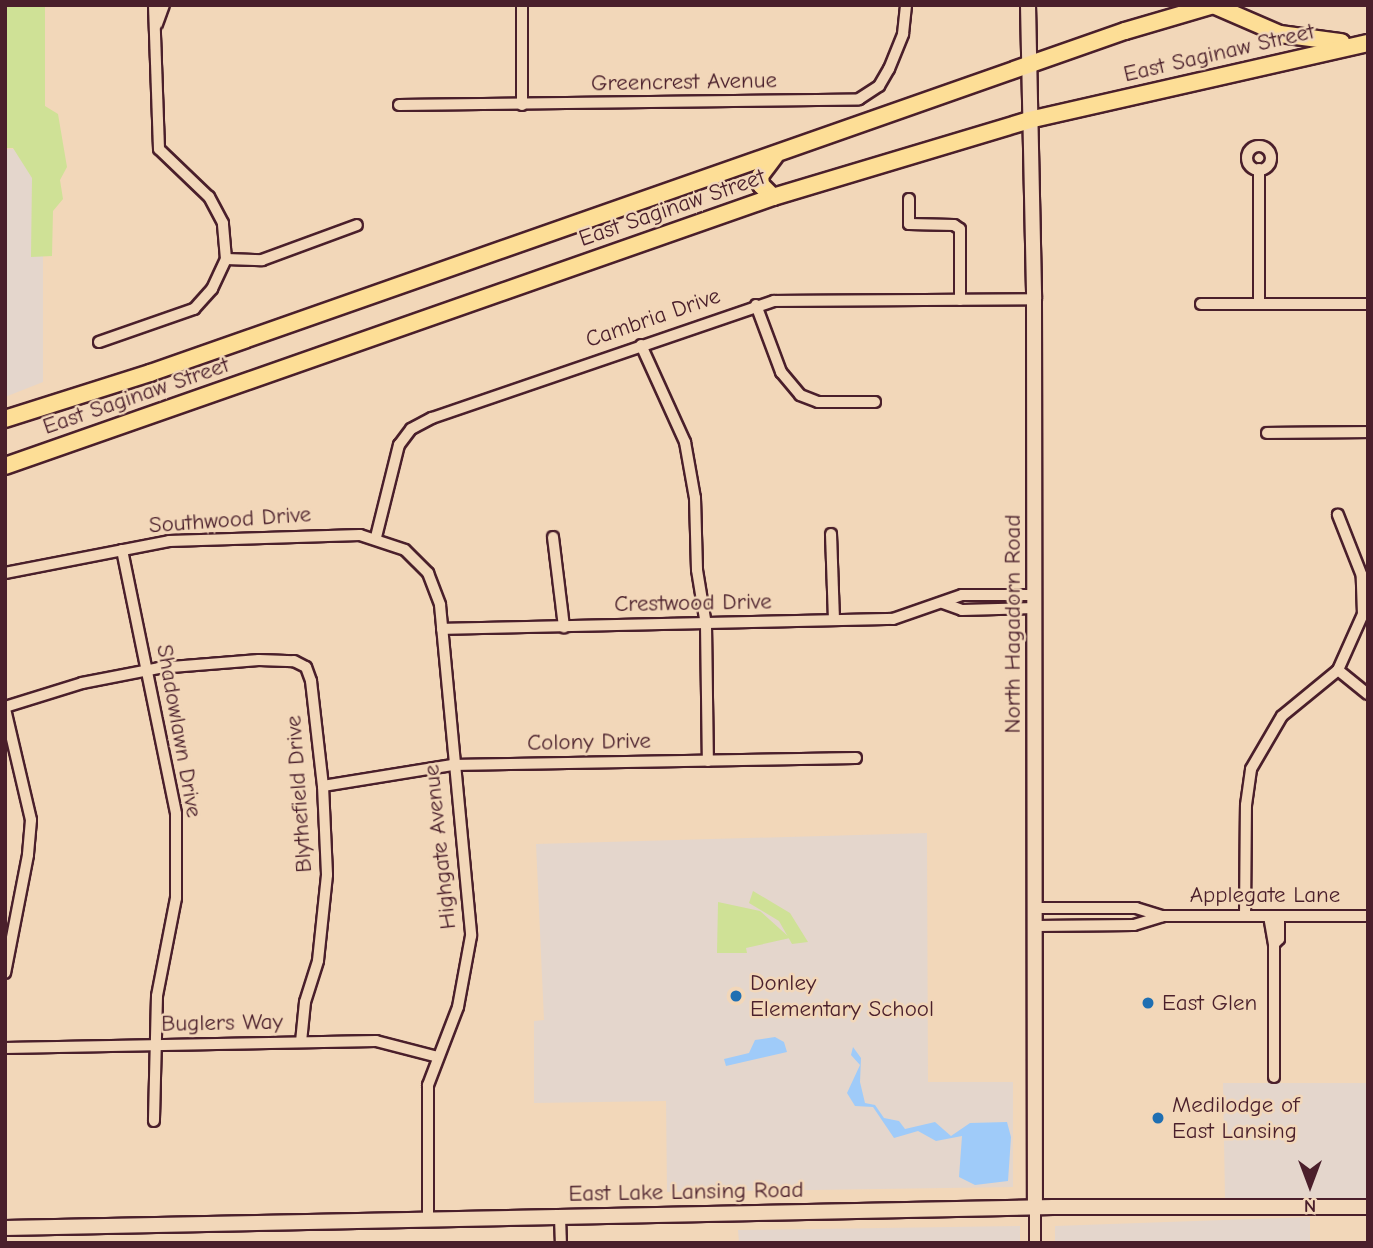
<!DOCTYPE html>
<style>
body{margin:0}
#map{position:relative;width:1373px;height:1248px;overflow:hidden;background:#f2d7b9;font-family:"Comic Neue",sans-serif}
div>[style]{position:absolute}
.built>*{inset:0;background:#e4d6cc}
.green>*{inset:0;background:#cfe196}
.water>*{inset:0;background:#9fcbf9}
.roads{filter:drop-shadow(2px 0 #4a1f2b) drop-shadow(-2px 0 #4a1f2b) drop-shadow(0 2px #4a1f2b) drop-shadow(0 -2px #4a1f2b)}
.street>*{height:10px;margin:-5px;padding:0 5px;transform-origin:5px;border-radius:5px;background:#f2d7b9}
.street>.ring{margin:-5px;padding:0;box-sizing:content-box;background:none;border:10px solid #f2d7b9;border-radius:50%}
.secondary>*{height:14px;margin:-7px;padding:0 7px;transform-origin:7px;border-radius:7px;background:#f2d7b9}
.primary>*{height:16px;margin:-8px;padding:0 8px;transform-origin:8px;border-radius:8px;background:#fdde96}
.dots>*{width:19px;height:19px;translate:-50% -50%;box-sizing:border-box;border:4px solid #f2d7b9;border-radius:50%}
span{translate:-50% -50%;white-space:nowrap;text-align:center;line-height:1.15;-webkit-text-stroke:5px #f2d7b9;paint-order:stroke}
.street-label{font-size:23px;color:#4a1f2b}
.poi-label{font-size:23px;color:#4a1f2b}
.left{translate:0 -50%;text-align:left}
.frame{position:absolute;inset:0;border:7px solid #4a1f2b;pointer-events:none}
.north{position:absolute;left:1275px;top:1150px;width:70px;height:70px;-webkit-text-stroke:5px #f2d7b9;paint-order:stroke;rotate:180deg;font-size:19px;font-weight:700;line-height:28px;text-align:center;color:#4a1f2b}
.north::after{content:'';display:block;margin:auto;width:24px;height:32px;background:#4a1f2b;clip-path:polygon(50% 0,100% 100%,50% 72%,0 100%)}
</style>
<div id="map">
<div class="built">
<i style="clip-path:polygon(5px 149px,43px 149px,43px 382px,5px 397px)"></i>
<i style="clip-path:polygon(927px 833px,928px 1082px,1013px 1082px,1013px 1187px,667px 1192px,666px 1101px,534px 1103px,534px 1021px,544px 1020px,536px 844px)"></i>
<i style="clip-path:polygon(1223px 1083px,1368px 1083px,1368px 1198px,1225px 1198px)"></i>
<i style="clip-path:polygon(1310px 1217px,1310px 1243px,1055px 1243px,1055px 1226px)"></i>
<i style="clip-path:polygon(1020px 1226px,1020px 1243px,739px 1243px,738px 1230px)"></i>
</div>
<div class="green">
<i style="clip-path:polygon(5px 5px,45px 5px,45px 106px,58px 114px,67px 167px,60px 180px,63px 199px,53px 211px,52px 256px,31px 257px,32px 178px,13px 148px,5px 148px)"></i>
<i style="clip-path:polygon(753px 891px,790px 913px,808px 942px,792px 944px,779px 921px,749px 903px)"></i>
<i style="clip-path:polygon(718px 902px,760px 911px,790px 938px,746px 948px,747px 953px,717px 953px)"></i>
</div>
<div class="water">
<i style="clip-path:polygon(775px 1037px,784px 1042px,787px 1052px,726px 1066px,724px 1059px,749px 1053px,755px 1040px)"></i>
<i style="clip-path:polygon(853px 1047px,861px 1058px,860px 1082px,865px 1103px,875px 1105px,884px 1118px,899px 1121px,905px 1129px,935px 1122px,951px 1136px,970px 1123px,1007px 1122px,1011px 1137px,1008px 1181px,975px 1185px,959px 1177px,962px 1136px,936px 1141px,918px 1131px,894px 1138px,873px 1107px,855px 1106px,847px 1093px,860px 1065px,851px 1055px)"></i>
</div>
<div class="roads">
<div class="street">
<i style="left:157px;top:24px;width:20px;rotate:-70deg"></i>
<i style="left:399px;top:105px;width:460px;rotate:-0.7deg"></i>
<i style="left:859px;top:99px;width:24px;rotate:-33deg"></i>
<i style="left:879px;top:86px;width:20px;rotate:-60deg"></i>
<i style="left:889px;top:69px;width:38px;rotate:-68deg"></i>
<i style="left:903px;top:34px;width:29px;rotate:-84deg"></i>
<i style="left:522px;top:105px;width:100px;rotate:-90deg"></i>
<i class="ring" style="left:1247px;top:146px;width:14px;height:14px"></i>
<i style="left:1259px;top:169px;width:135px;rotate:90deg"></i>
<i style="left:909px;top:199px;width:25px;rotate:90deg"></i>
<i style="left:909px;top:224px;width:45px;rotate:1.3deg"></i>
<i style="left:954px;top:225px;width:7px;rotate:34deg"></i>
<i style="left:960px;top:229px;width:71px;rotate:90deg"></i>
<i style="left:226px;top:259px;width:36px;rotate:2deg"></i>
<i style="left:262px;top:260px;width:101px;rotate:-20.2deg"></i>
<i style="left:1201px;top:304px;width:167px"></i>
<i style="left:756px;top:305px;width:72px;rotate:69.5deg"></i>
<i style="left:781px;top:372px;width:30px;rotate:50deg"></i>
<i style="left:800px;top:395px;width:19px;rotate:21deg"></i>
<i style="left:818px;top:402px;width:57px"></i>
<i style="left:99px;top:342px;width:101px;rotate:-19.2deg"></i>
<i style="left:194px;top:309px;width:27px;rotate:-48deg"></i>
<i style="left:212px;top:289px;width:33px;rotate:-65deg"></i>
<i style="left:226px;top:259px;width:36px;rotate:-95deg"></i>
<i style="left:223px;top:223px;width:30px;rotate:-118deg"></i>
<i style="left:209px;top:197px;width:69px;rotate:-136.2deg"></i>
<i style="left:159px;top:149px;width:144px;rotate:-92deg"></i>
<i style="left:641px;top:345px;width:107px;rotate:65.6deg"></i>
<i style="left:685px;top:442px;width:57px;rotate:79.9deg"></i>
<i style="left:695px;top:498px;width:72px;rotate:88.4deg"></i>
<i style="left:697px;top:570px;width:56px;rotate:80.7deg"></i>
<i style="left:706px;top:625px;width:136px;rotate:89.2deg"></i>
<i style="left:1267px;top:433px;width:101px;rotate:-0.6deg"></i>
<i style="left:831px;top:534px;width:86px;rotate:88deg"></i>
<i style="left:376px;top:537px;width:95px;rotate:-76deg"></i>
<i style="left:399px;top:445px;width:20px;rotate:-53deg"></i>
<i style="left:411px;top:429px;width:24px;rotate:-28deg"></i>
<i style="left:432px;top:418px;width:361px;rotate:-18.9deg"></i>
<i style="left:774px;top:301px;width:260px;rotate:-0.4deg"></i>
<i style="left:553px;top:537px;width:91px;rotate:83deg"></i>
<i style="left:122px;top:550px;width:269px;rotate:78.4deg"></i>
<i style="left:176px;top:814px;width:84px;rotate:90deg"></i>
<i style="left:176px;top:898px;width:100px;rotate:101deg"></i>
<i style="left:157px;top:996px;width:125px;rotate:91.4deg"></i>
<i style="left:5px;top:573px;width:167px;rotate:-11deg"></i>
<i style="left:169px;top:541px;width:191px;rotate:-1.8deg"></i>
<i style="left:360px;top:535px;width:47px;rotate:18.4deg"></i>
<i style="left:405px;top:550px;width:33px;rotate:45deg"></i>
<i style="left:428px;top:573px;width:34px;rotate:69deg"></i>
<i style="left:440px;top:605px;width:332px;rotate:84.6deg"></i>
<i style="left:471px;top:936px;width:72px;rotate:100.4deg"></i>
<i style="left:458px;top:1007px;width:84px;rotate:111deg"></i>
<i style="left:428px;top:1085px;width:134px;rotate:90deg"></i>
<i style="left:943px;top:603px;width:20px;rotate:20deg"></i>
<i style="left:962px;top:610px;width:73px;rotate:-1.6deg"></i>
<i style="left:442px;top:629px;width:451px;rotate:-1.3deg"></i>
<i style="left:893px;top:619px;width:73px;rotate:-19.2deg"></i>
<i style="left:962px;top:595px;width:74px"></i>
<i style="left:1338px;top:670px;width:38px;rotate:39deg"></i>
<i style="left:5px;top:707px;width:81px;rotate:-17.3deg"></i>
<i style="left:82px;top:683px;width:78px;rotate:-11deg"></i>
<i style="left:159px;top:668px;width:100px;rotate:-4.6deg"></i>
<i style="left:259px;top:660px;width:35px;rotate:2deg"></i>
<i style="left:294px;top:661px;width:13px;rotate:27deg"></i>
<i style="left:306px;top:667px;width:15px;rotate:70deg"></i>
<i style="left:311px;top:681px;width:106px;rotate:83.5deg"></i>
<i style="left:323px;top:786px;width:89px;rotate:87.4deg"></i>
<i style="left:327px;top:875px;width:86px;rotate:96deg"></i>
<i style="left:318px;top:961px;width:43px;rotate:107.6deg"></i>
<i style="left:305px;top:1002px;width:40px;rotate:95.7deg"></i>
<i style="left:5px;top:709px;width:114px;rotate:76.8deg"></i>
<i style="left:31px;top:820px;width:35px;rotate:95deg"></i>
<i style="left:28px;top:855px;width:120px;rotate:101deg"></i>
<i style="left:323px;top:786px;width:131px;rotate:-9.2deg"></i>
<i style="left:452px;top:765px;width:404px;rotate:-1deg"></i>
<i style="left:1037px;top:908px;width:99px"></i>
<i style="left:1136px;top:908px;width:28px;rotate:17deg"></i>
<i style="left:1163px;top:916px;width:205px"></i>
<i style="left:1245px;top:916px;width:111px;rotate:-89.5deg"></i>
<i style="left:1246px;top:805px;width:36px;rotate:-82deg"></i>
<i style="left:1251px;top:769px;width:61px;rotate:-59.7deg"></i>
<i style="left:1282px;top:716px;width:72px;rotate:-39.4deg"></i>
<i style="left:1338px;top:670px;width:61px;rotate:-65.9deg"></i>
<i style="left:1363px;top:614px;width:38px;rotate:-92deg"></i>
<i style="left:1362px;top:576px;width:66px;rotate:-111.5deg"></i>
<i style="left:1269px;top:916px;width:28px;rotate:80deg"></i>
<i style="left:1274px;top:944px;width:133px;rotate:90deg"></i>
<i style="left:1037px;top:926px;width:97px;rotate:-0.6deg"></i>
<i style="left:1134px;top:925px;width:30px;rotate:-17deg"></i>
<i style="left:1274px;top:944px;width:7px;rotate:-45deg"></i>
<i style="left:1279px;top:939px;width:23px;rotate:-90deg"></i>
<i style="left:5px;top:1048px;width:371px;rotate:-1.1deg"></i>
<i style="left:376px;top:1041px;width:64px;rotate:14.5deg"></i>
<i style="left:1035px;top:1208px;width:35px;rotate:90deg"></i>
<i style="left:560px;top:1217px;width:26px;rotate:88deg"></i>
</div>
<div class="secondary">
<i style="left:1028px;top:5px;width:294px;rotate:88.8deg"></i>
<i style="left:1034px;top:299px;width:909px;rotate:89.94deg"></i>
<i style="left:5px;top:1228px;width:1048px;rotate:-1.15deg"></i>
<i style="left:1053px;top:1207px;width:315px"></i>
</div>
<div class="primary">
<i style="left:1213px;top:5px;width:73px;rotate:23.4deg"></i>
<i style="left:1280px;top:34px;width:62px;rotate:7.5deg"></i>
<i style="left:773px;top:197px;width:17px;rotate:-135deg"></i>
<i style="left:761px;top:185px;width:9px;rotate:-96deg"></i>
<i style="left:760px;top:176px;width:25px;rotate:-53deg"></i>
<i style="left:5px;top:419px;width:152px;rotate:-17.6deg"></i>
<i style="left:150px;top:373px;width:1033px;rotate:-19.33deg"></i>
<i style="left:1125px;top:31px;width:93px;rotate:-16.3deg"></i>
<i style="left:5px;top:466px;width:814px;rotate:-19.3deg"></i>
<i style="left:773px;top:197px;width:267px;rotate:-16.7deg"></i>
<i style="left:1029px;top:120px;width:348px;rotate:-12.8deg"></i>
</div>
</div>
<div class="dots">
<i style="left:736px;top:996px;background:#1f6fb2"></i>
<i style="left:1148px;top:1003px;background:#1f6fb2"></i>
<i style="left:1158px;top:1118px;background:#1f6fb2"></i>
</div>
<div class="street-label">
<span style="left:1219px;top:53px;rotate:-13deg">East Saginaw Street</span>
<span style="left:684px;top:82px;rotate:-1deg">Greencrest Avenue</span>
<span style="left:672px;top:208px;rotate:-19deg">East Saginaw Street</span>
<span style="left:653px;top:318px;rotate:-19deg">Cambria Drive</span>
<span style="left:136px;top:396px;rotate:-19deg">East Saginaw Street</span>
<span style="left:230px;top:520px;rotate:-4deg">Southwood Drive</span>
<span style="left:693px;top:603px;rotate:-1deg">Crestwood Drive</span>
<span style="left:1013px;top:624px;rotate:-90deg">North Hagadorn Road</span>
<span style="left:179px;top:731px;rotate:80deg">Shadowlawn Drive</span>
<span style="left:589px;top:742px;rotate:-1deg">Colony Drive</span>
<span style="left:299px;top:794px;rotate:-94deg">Blythefield Drive</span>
<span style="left:440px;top:847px;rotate:-96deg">Highgate Avenue</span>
<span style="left:1265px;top:895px">Applegate Lane</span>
<span style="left:222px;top:1023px;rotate:-1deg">Buglers Way</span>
<span style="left:686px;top:1192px;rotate:-1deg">East Lake Lansing Road</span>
</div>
<div class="poi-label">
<span class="left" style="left:750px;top:996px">Donley<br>Elementary School</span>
<span class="left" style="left:1162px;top:1003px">East Glen</span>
<span class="left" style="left:1172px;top:1118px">Medilodge of<br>East Lansing</span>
</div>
<div class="frame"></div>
<div class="north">N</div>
</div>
